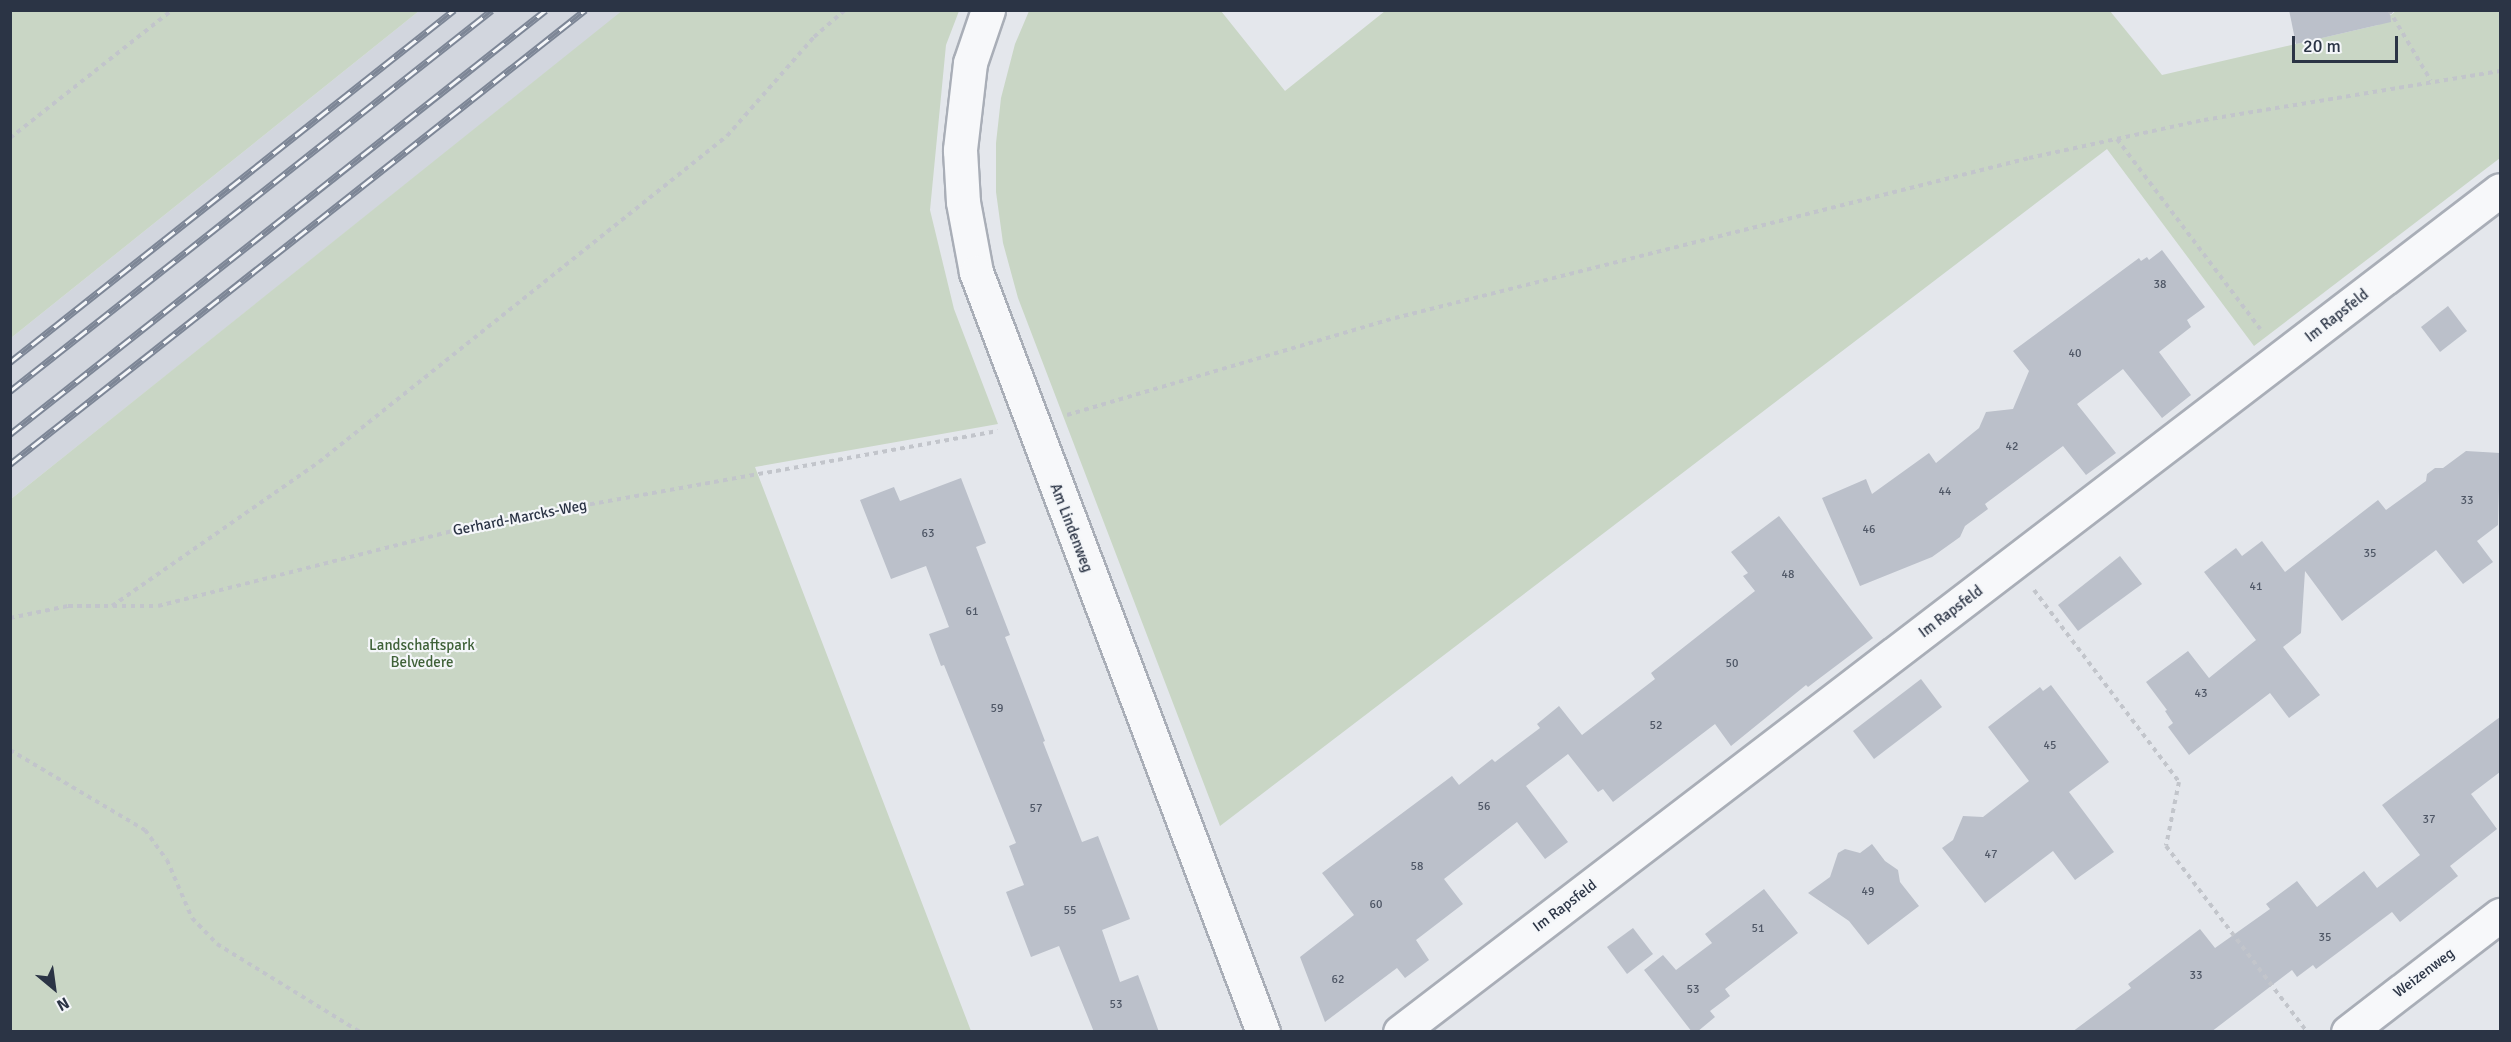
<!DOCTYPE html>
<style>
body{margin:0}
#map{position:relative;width:2511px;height:1042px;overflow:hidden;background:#e4e7ec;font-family:Signika,sans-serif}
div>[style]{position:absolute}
.built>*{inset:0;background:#d2d6de}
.green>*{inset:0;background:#c9d6c5}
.building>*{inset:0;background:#bbc0ca}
.path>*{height:4px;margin-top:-2px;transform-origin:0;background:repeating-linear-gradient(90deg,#c2c5cb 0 4.5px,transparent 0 9px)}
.roads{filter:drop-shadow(2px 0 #a9aeb7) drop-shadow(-2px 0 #a9aeb7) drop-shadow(0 2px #a9aeb7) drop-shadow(0 -2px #a9aeb7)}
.minor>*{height:33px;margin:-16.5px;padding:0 16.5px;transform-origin:16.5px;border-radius:16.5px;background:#f7f8fa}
.rail>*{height:7px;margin-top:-3.5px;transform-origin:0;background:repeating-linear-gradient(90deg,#f4f6f9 0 14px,#7d8696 0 28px);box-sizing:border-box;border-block:2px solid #7d8696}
span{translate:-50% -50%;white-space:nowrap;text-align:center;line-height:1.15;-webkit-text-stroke:4.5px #f4f6f9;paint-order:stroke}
.number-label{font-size:12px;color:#4f5766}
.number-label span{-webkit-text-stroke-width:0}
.street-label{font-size:15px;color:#2b3445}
.park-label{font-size:15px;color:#3f6138}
.frame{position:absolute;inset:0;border:12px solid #2b3445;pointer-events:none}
.north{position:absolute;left:24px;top:958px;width:60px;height:60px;-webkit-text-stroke:4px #f4f6f9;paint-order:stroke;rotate:151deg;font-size:16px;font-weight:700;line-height:24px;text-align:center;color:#2b3445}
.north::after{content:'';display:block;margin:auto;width:21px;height:27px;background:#2b3445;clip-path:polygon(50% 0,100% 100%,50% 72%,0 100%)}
.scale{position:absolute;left:2292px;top:36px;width:106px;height:27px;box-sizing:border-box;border:3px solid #2b3445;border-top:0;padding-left:8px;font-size:18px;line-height:21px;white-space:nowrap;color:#2b3445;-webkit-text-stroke:4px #f4f6f9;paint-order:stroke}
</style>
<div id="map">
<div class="built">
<i style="clip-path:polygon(419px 11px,623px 11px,11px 499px,11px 338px)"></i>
</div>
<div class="green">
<i style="clip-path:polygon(11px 10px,419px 10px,419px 11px,11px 338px)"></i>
<i style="clip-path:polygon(623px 10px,959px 11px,946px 45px,930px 210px,954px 309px,998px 424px,755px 467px,971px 1031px,11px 1031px,11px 499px)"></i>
<i style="clip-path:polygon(1029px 11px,1221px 11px,1285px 91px,1385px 11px,2110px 11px,2162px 75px,2378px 25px,2396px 11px,2500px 11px,2500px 158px,2254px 346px,2107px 149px,1220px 826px,1018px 298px,1003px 243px,996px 192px,996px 143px,1001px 98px,1015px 44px)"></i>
</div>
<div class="building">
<i style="clip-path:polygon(2289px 10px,2390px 10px,2391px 22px,2296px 44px)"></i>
<i style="clip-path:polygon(2162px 250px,2205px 307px,2187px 320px,2191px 327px,2159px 352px,2191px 395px,2162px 418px,2123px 369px,2077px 404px,2116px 453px,2086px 475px,2063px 446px,1985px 504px,1988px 509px,1965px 526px,1960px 537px,1932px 557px,1860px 586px,1822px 498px,1866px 479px,1872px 494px,1929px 453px,1936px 463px,1979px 428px,1986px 412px,2013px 409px,2029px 371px,2013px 351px,2139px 258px,2141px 261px,2147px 257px,2149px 260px)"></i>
<i style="clip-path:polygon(2448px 306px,2467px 331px,2440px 352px,2421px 327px)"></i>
<i style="clip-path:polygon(2466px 451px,2500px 453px,2498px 525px,2477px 541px,2493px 562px,2463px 584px,2436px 550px,2342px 621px,2305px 571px,2301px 633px,2283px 647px,2320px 695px,2289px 718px,2270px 693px,2189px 755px,2168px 727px,2173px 723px,2165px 711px,2167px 710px,2146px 682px,2188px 651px,2209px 678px,2256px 640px,2204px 572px,2236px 548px,2242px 556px,2262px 541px,2285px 572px,2378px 500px,2386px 510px,2426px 481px,2427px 474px,2435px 468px,2443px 468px)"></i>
<i style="clip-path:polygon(961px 478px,986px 543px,976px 547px,1010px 635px,1005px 637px,1045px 741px,1043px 742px,1082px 842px,1098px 836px,1130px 919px,1102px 930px,1120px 982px,1138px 975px,1159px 1032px,1094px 1032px,1059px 946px,1031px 957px,1006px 892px,1024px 885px,1009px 846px,1016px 843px,944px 665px,941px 666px,929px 634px,949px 627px,926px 566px,891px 579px,860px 500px,894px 487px,900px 501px)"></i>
<i style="clip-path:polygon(1779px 516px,1873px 638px,1808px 687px,1806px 685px,1731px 746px,1715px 724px,1613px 802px,1603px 789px,1598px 792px,1568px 754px,1526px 786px,1568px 842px,1545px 859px,1517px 822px,1444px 879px,1463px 904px,1416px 940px,1429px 960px,1405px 978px,1397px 968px,1325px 1022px,1300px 957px,1354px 915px,1322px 873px,1452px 776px,1459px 785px,1492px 759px,1495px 762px,1540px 728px,1537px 724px,1559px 706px,1582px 735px,1655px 679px,1651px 673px,1755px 591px,1743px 576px,1748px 573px,1731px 552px)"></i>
<i style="clip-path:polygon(2120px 556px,2142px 584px,2078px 631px,2058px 605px)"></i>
<i style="clip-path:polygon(1921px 679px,1942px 707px,1874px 759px,1853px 731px)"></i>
<i style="clip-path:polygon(2051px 685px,2109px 762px,2069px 792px,2114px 852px,2075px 880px,2053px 851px,1985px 903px,1942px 848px,1953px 840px,1963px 816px,1983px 817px,2029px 781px,1988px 727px,2040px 687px,2043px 691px)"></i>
<i style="clip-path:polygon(2500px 717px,2500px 772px,2471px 794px,2497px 829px,2450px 866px,2458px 876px,2400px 922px,2392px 912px,2316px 969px,2313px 965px,2297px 977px,2292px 970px,2211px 1032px,2072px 1032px,2131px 988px,2128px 984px,2200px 929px,2215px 948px,2270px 909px,2266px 904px,2297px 881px,2317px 907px,2364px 871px,2377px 888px,2420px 855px,2382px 805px)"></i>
<i style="clip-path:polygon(1872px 844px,1885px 861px,1898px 870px,1900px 882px,1919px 906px,1868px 945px,1849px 921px,1808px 893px,1830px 877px,1838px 853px,1845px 849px,1860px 853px)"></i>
<i style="clip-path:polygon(1764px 889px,1798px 933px,1725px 989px,1730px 996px,1710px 1011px,1715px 1017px,1697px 1032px,1692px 1032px,1644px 970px,1663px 955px,1676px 970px,1712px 943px,1705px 934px)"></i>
<i style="clip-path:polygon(1633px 928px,1653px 954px,1627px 974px,1607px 947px)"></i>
</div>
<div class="path">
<i style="left:2389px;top:10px;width:82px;rotate:59.4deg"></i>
<i style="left:10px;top:138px;width:206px;rotate:-38.3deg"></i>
<i style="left:2117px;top:139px;width:238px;rotate:53deg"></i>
<i style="left:1067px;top:415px;width:342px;rotate:-16.5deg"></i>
<i style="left:1395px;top:318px;width:654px;rotate:-14.16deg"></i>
<i style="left:2029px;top:158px;width:179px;rotate:-12.3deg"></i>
<i style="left:2204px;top:120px;width:300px;rotate:-9.4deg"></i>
<i style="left:2034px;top:590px;width:241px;rotate:52.9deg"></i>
<i style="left:2179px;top:782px;width:65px;rotate:101.5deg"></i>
<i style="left:2166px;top:846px;width:233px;rotate:52.8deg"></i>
<i style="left:112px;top:606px;width:252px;rotate:-34.8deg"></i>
<i style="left:319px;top:462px;width:522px;rotate:-38.63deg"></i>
<i style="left:727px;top:136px;width:132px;rotate:-48.7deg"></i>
<i style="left:814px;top:37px;width:41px;rotate:-41.1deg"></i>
<i style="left:10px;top:618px;width:59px;rotate:-11.7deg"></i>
<i style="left:68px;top:606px;width:90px"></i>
<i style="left:158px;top:606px;width:327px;rotate:-14.3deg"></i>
<i style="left:475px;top:525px;width:531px;rotate:-10.19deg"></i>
<i style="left:10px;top:750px;width:157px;rotate:30.7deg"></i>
<i style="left:145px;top:830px;width:37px;rotate:54deg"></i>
<i style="left:167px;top:860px;width:63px;rotate:66.7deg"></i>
<i style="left:192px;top:918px;width:36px;rotate:46deg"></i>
<i style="left:217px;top:944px;width:168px;rotate:31.6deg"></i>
</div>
<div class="roads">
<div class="minor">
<i style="left:988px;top:10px;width:56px;rotate:108.8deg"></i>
<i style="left:970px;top:63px;width:88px;rotate:96.6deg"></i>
<i style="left:960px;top:150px;width:52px;rotate:86.7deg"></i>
<i style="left:963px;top:202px;width:71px;rotate:79.5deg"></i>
<i style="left:976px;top:272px;width:812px;rotate:69.31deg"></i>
<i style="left:1400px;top:1032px;width:1385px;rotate:-37.43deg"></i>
<i style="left:2348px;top:1032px;width:192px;rotate:-37.6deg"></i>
</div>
</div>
<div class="rail">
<i style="left:10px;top:362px;width:567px;rotate:-38.41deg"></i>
<i style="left:10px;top:391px;width:614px;rotate:-38.32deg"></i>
<i style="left:10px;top:434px;width:683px;rotate:-38.35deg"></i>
<i style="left:10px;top:464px;width:733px;rotate:-38.29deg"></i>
</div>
<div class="number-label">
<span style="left:2160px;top:285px">38</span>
<span style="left:2075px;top:354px">40</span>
<span style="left:2012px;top:447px">42</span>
<span style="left:1945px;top:492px">44</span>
<span style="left:2467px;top:501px">33</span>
<span style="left:1869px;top:530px">46</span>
<span style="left:928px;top:534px">63</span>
<span style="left:2370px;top:554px">35</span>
<span style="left:1788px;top:575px">48</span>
<span style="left:2256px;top:587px">41</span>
<span style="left:972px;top:612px">61</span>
<span style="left:1732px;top:664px">50</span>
<span style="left:2201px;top:694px">43</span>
<span style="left:997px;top:709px">59</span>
<span style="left:1656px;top:726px">52</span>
<span style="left:2050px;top:746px">45</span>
<span style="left:1484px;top:807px">56</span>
<span style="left:1036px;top:809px">57</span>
<span style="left:2429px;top:820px">37</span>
<span style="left:1991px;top:855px">47</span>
<span style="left:1417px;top:867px">58</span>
<span style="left:1868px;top:892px">49</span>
<span style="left:1376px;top:905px">60</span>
<span style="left:1070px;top:911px">55</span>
<span style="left:1758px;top:929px">51</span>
<span style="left:2325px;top:938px">35</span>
<span style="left:2196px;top:976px">33</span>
<span style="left:1338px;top:980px">62</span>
<span style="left:1693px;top:990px">53</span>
<span style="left:1116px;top:1005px">53</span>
</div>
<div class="street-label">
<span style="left:2337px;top:316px;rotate:-38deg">Im Rapsfeld</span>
<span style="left:520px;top:518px;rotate:-11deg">Gerhard-Marcks-Weg</span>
<span style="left:1071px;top:528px;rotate:69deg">Am Lindenweg</span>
<span style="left:1951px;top:612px;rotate:-37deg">Im Rapsfeld</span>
<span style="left:1565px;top:906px;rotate:-37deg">Im Rapsfeld</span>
<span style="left:2424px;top:973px;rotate:-37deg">Weizenweg</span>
</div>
<div class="park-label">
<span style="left:422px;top:654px">Landschaftspark<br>Belvedere</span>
</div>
<div class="frame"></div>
<div class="north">N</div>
<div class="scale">20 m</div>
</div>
